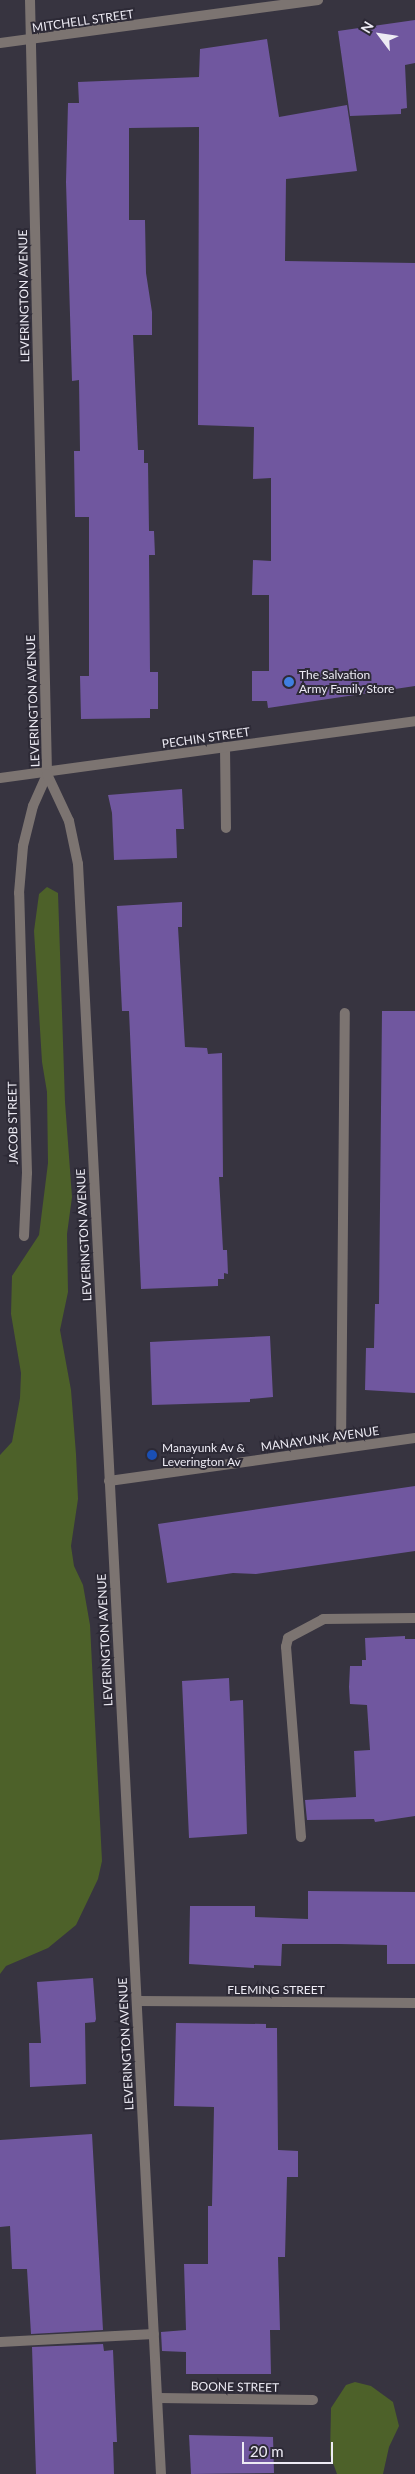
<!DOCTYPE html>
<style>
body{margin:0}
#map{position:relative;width:415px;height:2474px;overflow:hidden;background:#373440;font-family:Lato,sans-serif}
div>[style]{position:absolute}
.green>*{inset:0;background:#4d6129}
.building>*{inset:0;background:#70579f}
.service>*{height:10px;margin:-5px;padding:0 5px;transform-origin:5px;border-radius:5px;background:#7c7471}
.minor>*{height:10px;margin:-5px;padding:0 5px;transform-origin:5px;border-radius:5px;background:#7c7471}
.tertiary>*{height:10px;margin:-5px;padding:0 5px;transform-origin:5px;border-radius:5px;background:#7c7471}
.dots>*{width:14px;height:14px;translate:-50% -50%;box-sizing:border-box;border:2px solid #2d2a36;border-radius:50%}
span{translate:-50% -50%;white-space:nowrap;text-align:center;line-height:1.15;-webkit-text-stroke:4px #2d2a36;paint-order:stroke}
.street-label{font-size:12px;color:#edebf4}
.poi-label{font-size:12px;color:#edebf4}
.left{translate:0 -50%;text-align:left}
.north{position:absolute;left:355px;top:10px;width:50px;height:50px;-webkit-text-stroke:4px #2d2a36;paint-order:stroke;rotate:301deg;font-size:14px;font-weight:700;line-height:20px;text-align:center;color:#edebf4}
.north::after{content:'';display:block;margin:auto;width:18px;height:22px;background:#edebf4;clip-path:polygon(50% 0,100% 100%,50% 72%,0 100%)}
.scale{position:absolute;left:242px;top:2442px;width:91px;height:22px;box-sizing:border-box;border:2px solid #edebf4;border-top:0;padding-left:6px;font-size:15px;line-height:18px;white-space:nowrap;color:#edebf4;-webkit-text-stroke:4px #2d2a36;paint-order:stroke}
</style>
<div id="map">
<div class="green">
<i style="clip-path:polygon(47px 887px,58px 893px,65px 1102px,72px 1197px,67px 1234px,68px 1292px,60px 1330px,71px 1390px,76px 1454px,78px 1499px,71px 1546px,74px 1566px,83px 1585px,90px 1625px,102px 1861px,98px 1879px,76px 1925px,48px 1948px,6px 1966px,0 1974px,0 1455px,12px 1442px,20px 1398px,21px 1373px,11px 1314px,12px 1276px,39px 1235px,48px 1163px,47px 1092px,42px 1062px,34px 931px,39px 894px)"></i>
<i style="clip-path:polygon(355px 2382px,371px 2386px,393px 2402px,399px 2426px,389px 2447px,383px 2474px,337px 2474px,330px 2455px,331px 2408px,346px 2385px)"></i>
</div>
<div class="building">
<i style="clip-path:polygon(415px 20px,415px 63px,405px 65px,407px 108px,401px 109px,401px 114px,350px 116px,338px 31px)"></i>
<i style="clip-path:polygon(267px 39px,279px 117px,347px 105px,357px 171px,286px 179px,285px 261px,415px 263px,415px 686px,268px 708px,267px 701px,252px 701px,252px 671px,269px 671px,269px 595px,252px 595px,253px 560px,271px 561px,271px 478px,253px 479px,254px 427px,198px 425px,199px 127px,129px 128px,129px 220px,145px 220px,146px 273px,152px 312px,152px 335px,133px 335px,138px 450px,144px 450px,144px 463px,148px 463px,149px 531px,154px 531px,155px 555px,149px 555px,150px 672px,158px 672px,158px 709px,150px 709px,150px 718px,81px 719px,80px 676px,89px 676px,89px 517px,75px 517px,74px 451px,80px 451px,79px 380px,72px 381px,66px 182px,68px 103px,79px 103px,78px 82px,199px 77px,200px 49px)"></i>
<i style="clip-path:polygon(182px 789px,184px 829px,176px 829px,177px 858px,114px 860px,112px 813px,108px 795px)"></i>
<i style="clip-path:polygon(182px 902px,182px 927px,178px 927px,185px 1047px,207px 1048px,208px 1054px,222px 1053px,223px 1177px,219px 1177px,223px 1250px,227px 1250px,228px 1274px,224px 1273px,224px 1279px,218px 1279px,218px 1286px,141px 1289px,129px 1011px,122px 1011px,117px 906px)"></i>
<i style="clip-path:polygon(382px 1011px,415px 1011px,415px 1393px,365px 1390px,366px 1348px,374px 1348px,375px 1304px,379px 1304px)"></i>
<i style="clip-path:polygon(270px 1336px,273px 1397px,250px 1399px,250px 1402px,152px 1405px,150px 1342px)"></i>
<i style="clip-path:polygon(415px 1486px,415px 1551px,256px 1574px,233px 1573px,167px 1583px,158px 1524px)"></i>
<i style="clip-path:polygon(405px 1636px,405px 1639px,415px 1639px,415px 1816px,375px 1822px,374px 1819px,307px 1820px,305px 1800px,356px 1797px,354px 1751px,370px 1750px,367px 1705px,350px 1704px,349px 1687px,350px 1666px,362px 1666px,362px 1660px,366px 1660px,365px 1638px)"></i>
<i style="clip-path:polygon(229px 1678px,230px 1701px,243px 1700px,247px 1834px,189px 1838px,182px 1681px)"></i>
<i style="clip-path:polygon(308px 1891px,415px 1892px,415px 1964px,387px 1964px,387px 1945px,339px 1944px,282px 1944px,281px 1966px,254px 1965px,254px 1968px,189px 1964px,190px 1906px,255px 1906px,255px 1917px,308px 1919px)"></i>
<i style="clip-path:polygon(93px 1978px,96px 2019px,95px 2022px,85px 2023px,86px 2084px,30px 2087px,29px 2043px,41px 2043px,37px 1982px)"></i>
<i style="clip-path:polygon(176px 2023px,266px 2024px,266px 2028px,277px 2028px,278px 2150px,298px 2151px,298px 2177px,287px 2177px,285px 2257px,278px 2257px,280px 2330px,270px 2330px,271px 2374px,186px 2374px,186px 2352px,162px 2351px,161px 2332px,186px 2330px,184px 2264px,208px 2264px,208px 2206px,212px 2206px,214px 2107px,174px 2106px)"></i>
<i style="clip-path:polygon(92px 2134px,103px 2330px,31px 2334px,27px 2269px,12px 2269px,10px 2226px,0 2227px,0 2140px)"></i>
<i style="clip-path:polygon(103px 2344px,104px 2351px,113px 2350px,117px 2442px,113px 2442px,114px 2474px,36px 2474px,32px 2347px)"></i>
<i style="clip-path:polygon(189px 2435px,273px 2437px,274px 2473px,191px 2474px)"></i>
</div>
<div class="service">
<i style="left:225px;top:747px;width:81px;rotate:89.3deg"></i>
<i style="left:341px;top:1448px;width:435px;rotate:-89.5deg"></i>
<i style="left:301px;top:1837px;width:191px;rotate:-94.5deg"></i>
<i style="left:286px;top:1647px;width:9px;rotate:-77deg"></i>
<i style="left:288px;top:1638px;width:40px;rotate:-28deg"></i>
<i style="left:323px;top:1619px;width:92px;rotate:-0.6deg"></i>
<i style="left:0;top:2342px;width:154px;rotate:-3deg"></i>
</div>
<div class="minor">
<i style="left:0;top:43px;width:321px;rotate:-7.7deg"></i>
<i style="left:0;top:778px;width:419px;rotate:-7.8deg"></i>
<i style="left:24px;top:1236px;width:63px;rotate:-87.3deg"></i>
<i style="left:27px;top:1173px;width:280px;rotate:-91.6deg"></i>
<i style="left:19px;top:893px;width:47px;rotate:-85.1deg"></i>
<i style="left:23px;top:846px;width:41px;rotate:-76deg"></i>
<i style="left:33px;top:806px;width:35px;rotate:-66deg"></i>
<i style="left:109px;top:1481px;width:309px;rotate:-8deg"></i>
<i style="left:137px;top:2001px;width:278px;rotate:0.4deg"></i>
<i style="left:158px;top:2398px;width:155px;rotate:0.7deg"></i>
</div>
<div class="tertiary">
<i style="left:30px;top:0;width:774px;rotate:88.74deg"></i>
<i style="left:47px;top:774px;width:52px;rotate:64.9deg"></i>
<i style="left:69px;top:821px;width:44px;rotate:78.2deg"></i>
<i style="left:78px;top:864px;width:1612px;rotate:87.05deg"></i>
</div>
<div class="dots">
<i style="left:289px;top:682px;background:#3f7fe0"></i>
<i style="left:152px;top:1455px;background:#1a4fb4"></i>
</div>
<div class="street-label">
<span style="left:83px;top:21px;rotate:-8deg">MITCHELL STREET</span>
<span style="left:24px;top:296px;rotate:-91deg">LEVERINGTON AVENUE</span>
<span style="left:33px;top:701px;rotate:-92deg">LEVERINGTON AVENUE</span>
<span style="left:206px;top:738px;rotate:-8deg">PECHIN STREET</span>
<span style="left:13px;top:1123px;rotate:-91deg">JACOB STREET</span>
<span style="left:84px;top:1235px;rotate:-93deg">LEVERINGTON AVENUE</span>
<span style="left:320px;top:1439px;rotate:-8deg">MANAYUNK AVENUE</span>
<span style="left:105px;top:1640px;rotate:-93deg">LEVERINGTON AVENUE</span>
<span style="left:276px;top:1990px">FLEMING STREET</span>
<span style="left:126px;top:2044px;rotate:-93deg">LEVERINGTON AVENUE</span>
<span style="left:235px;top:2387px;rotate:1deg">BOONE STREET</span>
</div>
<div class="poi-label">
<span class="left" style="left:299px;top:682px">The Salvation<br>Army Family Store</span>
<span class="left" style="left:162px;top:1455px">Manayunk Av &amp;<br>Leverington Av</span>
</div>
<div class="north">N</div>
<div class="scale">20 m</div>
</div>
